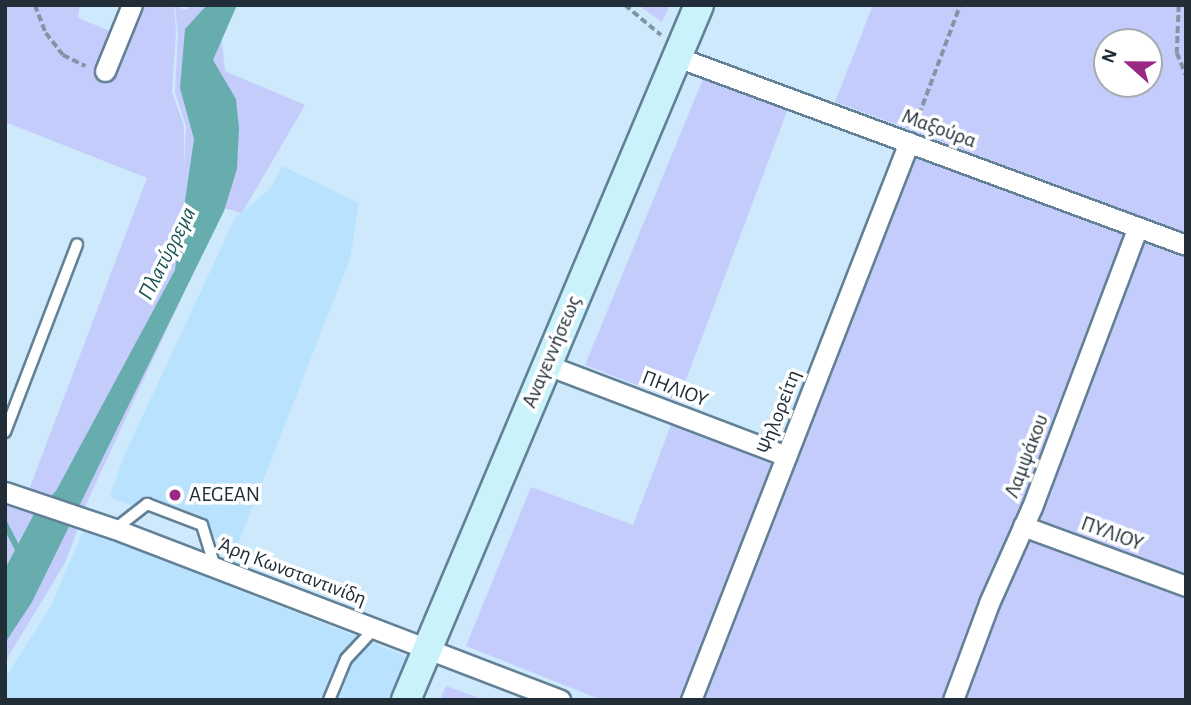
<!DOCTYPE html>
<meta charset="utf-8">
<style>
body{margin:0}
#map{position:relative;width:1191px;height:705px;overflow:hidden;background:#cde9fb;font-family:"Alegreya Sans",sans-serif}
div>[style]{position:absolute}
.built>*{inset:0;background:#b8e2fd}
.green>*{inset:0;background:#c4ccfb}
.water>*{inset:0;background:#68adae}
.stream>*{height:6px;margin:-3px;padding:0 3px;transform-origin:3px;border-radius:3px;background:#68adae}
.path>*{height:3.5px;margin-top:-1.75px;transform-origin:0;background:repeating-linear-gradient(90deg,#8196a4 0 7px,transparent 0 10.5px)}
.roads{filter:drop-shadow(2px 0 #628196) drop-shadow(-2px 0 #628196) drop-shadow(0 2px #628196) drop-shadow(0 -2px #628196)}
.service>*{height:10px;margin:-5px;padding:0 5px;transform-origin:5px;border-radius:5px;background:#fff}
.minor>*{height:19px;margin:-9.5px;padding:0 9.5px;transform-origin:9.5px;border-radius:9.5px;background:#fff}
.secondary>*{height:28px;margin:-14px;padding:0 14px;transform-origin:14px;border-radius:14px;background:#caf2fb}
.dots>*{width:19px;height:19px;translate:-50% -50%;box-sizing:border-box;border:4px solid #fff;border-radius:50%}
span{translate:-50% -50%;white-space:nowrap;text-align:center;line-height:1.15;-webkit-text-stroke:7px #fff;paint-order:stroke}
.street-label{font-size:21px;color:#212e37}
.poi-label{font-size:21px;color:#212e37}
.left{translate:0 -50%;text-align:left}
.water-label{font-size:23px;color:#155153;font-style:italic}
.frame{position:absolute;inset:0;border:7px solid #212e37;pointer-events:none}
.north{position:absolute;left:1093px;top:28px;width:70px;height:70px;box-sizing:border-box;background:#fff;border:2px solid #a6abaf;border-radius:50%;rotate:291deg;font-size:19px;font-weight:700;line-height:28px;text-align:center;color:#212e37}
.north::after{content:'';display:block;margin:auto;width:24px;height:32px;background:#9b2884;clip-path:polygon(50% 0,100% 100%,50% 72%,0 100%)}
</style>
<div id="map">
<div class="built">
<i style="clip-path:polygon(282px 166px,359px 203px,350px 259px,237px 546px,110px 497px,124px 456px,235px 218px,271px 188px)"></i>
<i style="clip-path:polygon(84px 529px,408px 657px,390px 700px,5px 700px,5px 678px,51px 606px)"></i>
</div>
<div class="green">
<i style="clip-path:polygon(5px 5px,80px 5px,78px 18px,127px 38px,139px 5px,174px 5px,176px 32px,172px 92px,184px 126px,184px 169px,186px 126px,175px 92px,178px 33px,175px 6px,186px 10px,191px 5px,235px 5px,220px 26px,225px 71px,305px 105px,242px 213px,223px 208px,88px 500px,66px 561px,5px 662px,5px 496px,24px 503px,147px 178px,5px 122px)"></i>
<i style="clip-path:polygon(638px 5px,670px 5px,662px 22px)"></i>
<i style="clip-path:polygon(evenodd,873px 5px,1186px 5px,1186px 233px,835px 102px,873px 5px,1149px 42px,1149px 84px,1107px 84px,1107px 42px,1149px 42px)"></i>
<i style="clip-path:polygon(703px 79px,788px 109px,678px 401px,585px 365px)"></i>
<i style="clip-path:polygon(914px 157px,931px 160px,1186px 254px,1186px 700px,602px 700px,466px 646px,531px 487px,633px 525px,672px 422px,794px 467px)"></i>
<i style="clip-path:polygon(446px 686px,485px 700px,440px 700px)"></i>
</div>
<div class="water">
<i style="clip-path:polygon(207px 5px,237px 5px,213px 60px,236px 99px,239px 128px,237px 169px,224px 211px,32px 602px,5px 643px,5px 569px,34px 514px,56px 491px,175px 270px,194px 139px,180px 88px,185px 29px)"></i>
</div>
<div class="stream">
<i style="left:5px;top:524px;width:33px;rotate:63deg"></i>
</div>
<div class="path">
<i style="left:35px;top:5px;width:30px;rotate:69deg"></i>
<i style="left:46px;top:33px;width:28px;rotate:52deg"></i>
<i style="left:63px;top:55px;width:25px;rotate:26deg"></i>
<i style="left:625px;top:5px;width:47px;rotate:39.8deg"></i>
<i style="left:1179px;top:5px;width:48px;rotate:92.4deg"></i>
<i style="left:1177px;top:53px;width:24px;rotate:68deg"></i>
<i style="left:915px;top:125px;width:128px;rotate:-69.4deg"></i>
</div>
<div class="roads">
<div class="service">
<i style="left:5px;top:432px;width:201px;rotate:-69deg"></i>
<i style="left:115px;top:529px;width:41px;rotate:-38deg"></i>
<i style="left:147px;top:504px;width:59px;rotate:20.9deg"></i>
<i style="left:202px;top:525px;width:44px;rotate:72.8deg"></i>
<i style="left:329px;top:700px;width:44px;rotate:-67.5deg"></i>
<i style="left:346px;top:659px;width:41px;rotate:-47deg"></i>
</div>
<div class="minor">
<i style="left:677px;top:57px;width:543px;rotate:20.27deg"></i>
<i style="left:105px;top:71px;width:71px;rotate:-67.8deg"></i>
<i style="left:547px;top:365px;width:256px;rotate:20.8deg"></i>
<i style="left:5px;top:492px;width:116px;rotate:18.6deg"></i>
<i style="left:115px;top:529px;width:477px;rotate:21deg"></i>
<i style="left:1023px;top:526px;width:174px;rotate:20.2deg"></i>
<i style="left:691px;top:700px;width:599px;rotate:-68.66deg"></i>
<i style="left:953px;top:700px;width:103px;rotate:-69.6deg"></i>
<i style="left:989px;top:603px;width:105px;rotate:-65.9deg"></i>
<i style="left:1032px;top:507px;width:299px;rotate:-69.3deg"></i>
</div>
<div class="secondary">
<i style="left:406px;top:700px;width:754px;rotate:-67.14deg"></i>
</div>
</div>
<div class="dots">
<i style="left:175px;top:495px;background:#9b2884"></i>
</div>
<div class="street-label">
<span style="left:939px;top:129px;rotate:20deg">Μαξούρα</span>
<span style="left:552px;top:352px;rotate:-67deg">Αναγεννήσεως</span>
<span style="left:675px;top:389px;rotate:21deg">ΠΗΛΙΟΥ</span>
<span style="left:779px;top:412px;rotate:-69deg">Ψηλορείτη</span>
<span style="left:1027px;top:456px;rotate:-69deg">Λαμψάκου</span>
<span style="left:1112px;top:534px;rotate:20deg">ΠΥΛΙΟΥ</span>
<span style="left:292px;top:572px;rotate:21deg">Άρη Κωνσταντινίδη</span>
</div>
<div class="poi-label">
<span class="left" style="left:189px;top:495px">AEGEAN</span>
</div>
<div class="water-label">
<span style="left:168px;top:254px;rotate:-63deg">Πλατύρρεμα</span>
</div>
<div class="frame"></div>
<div class="north">N</div>
</div>
